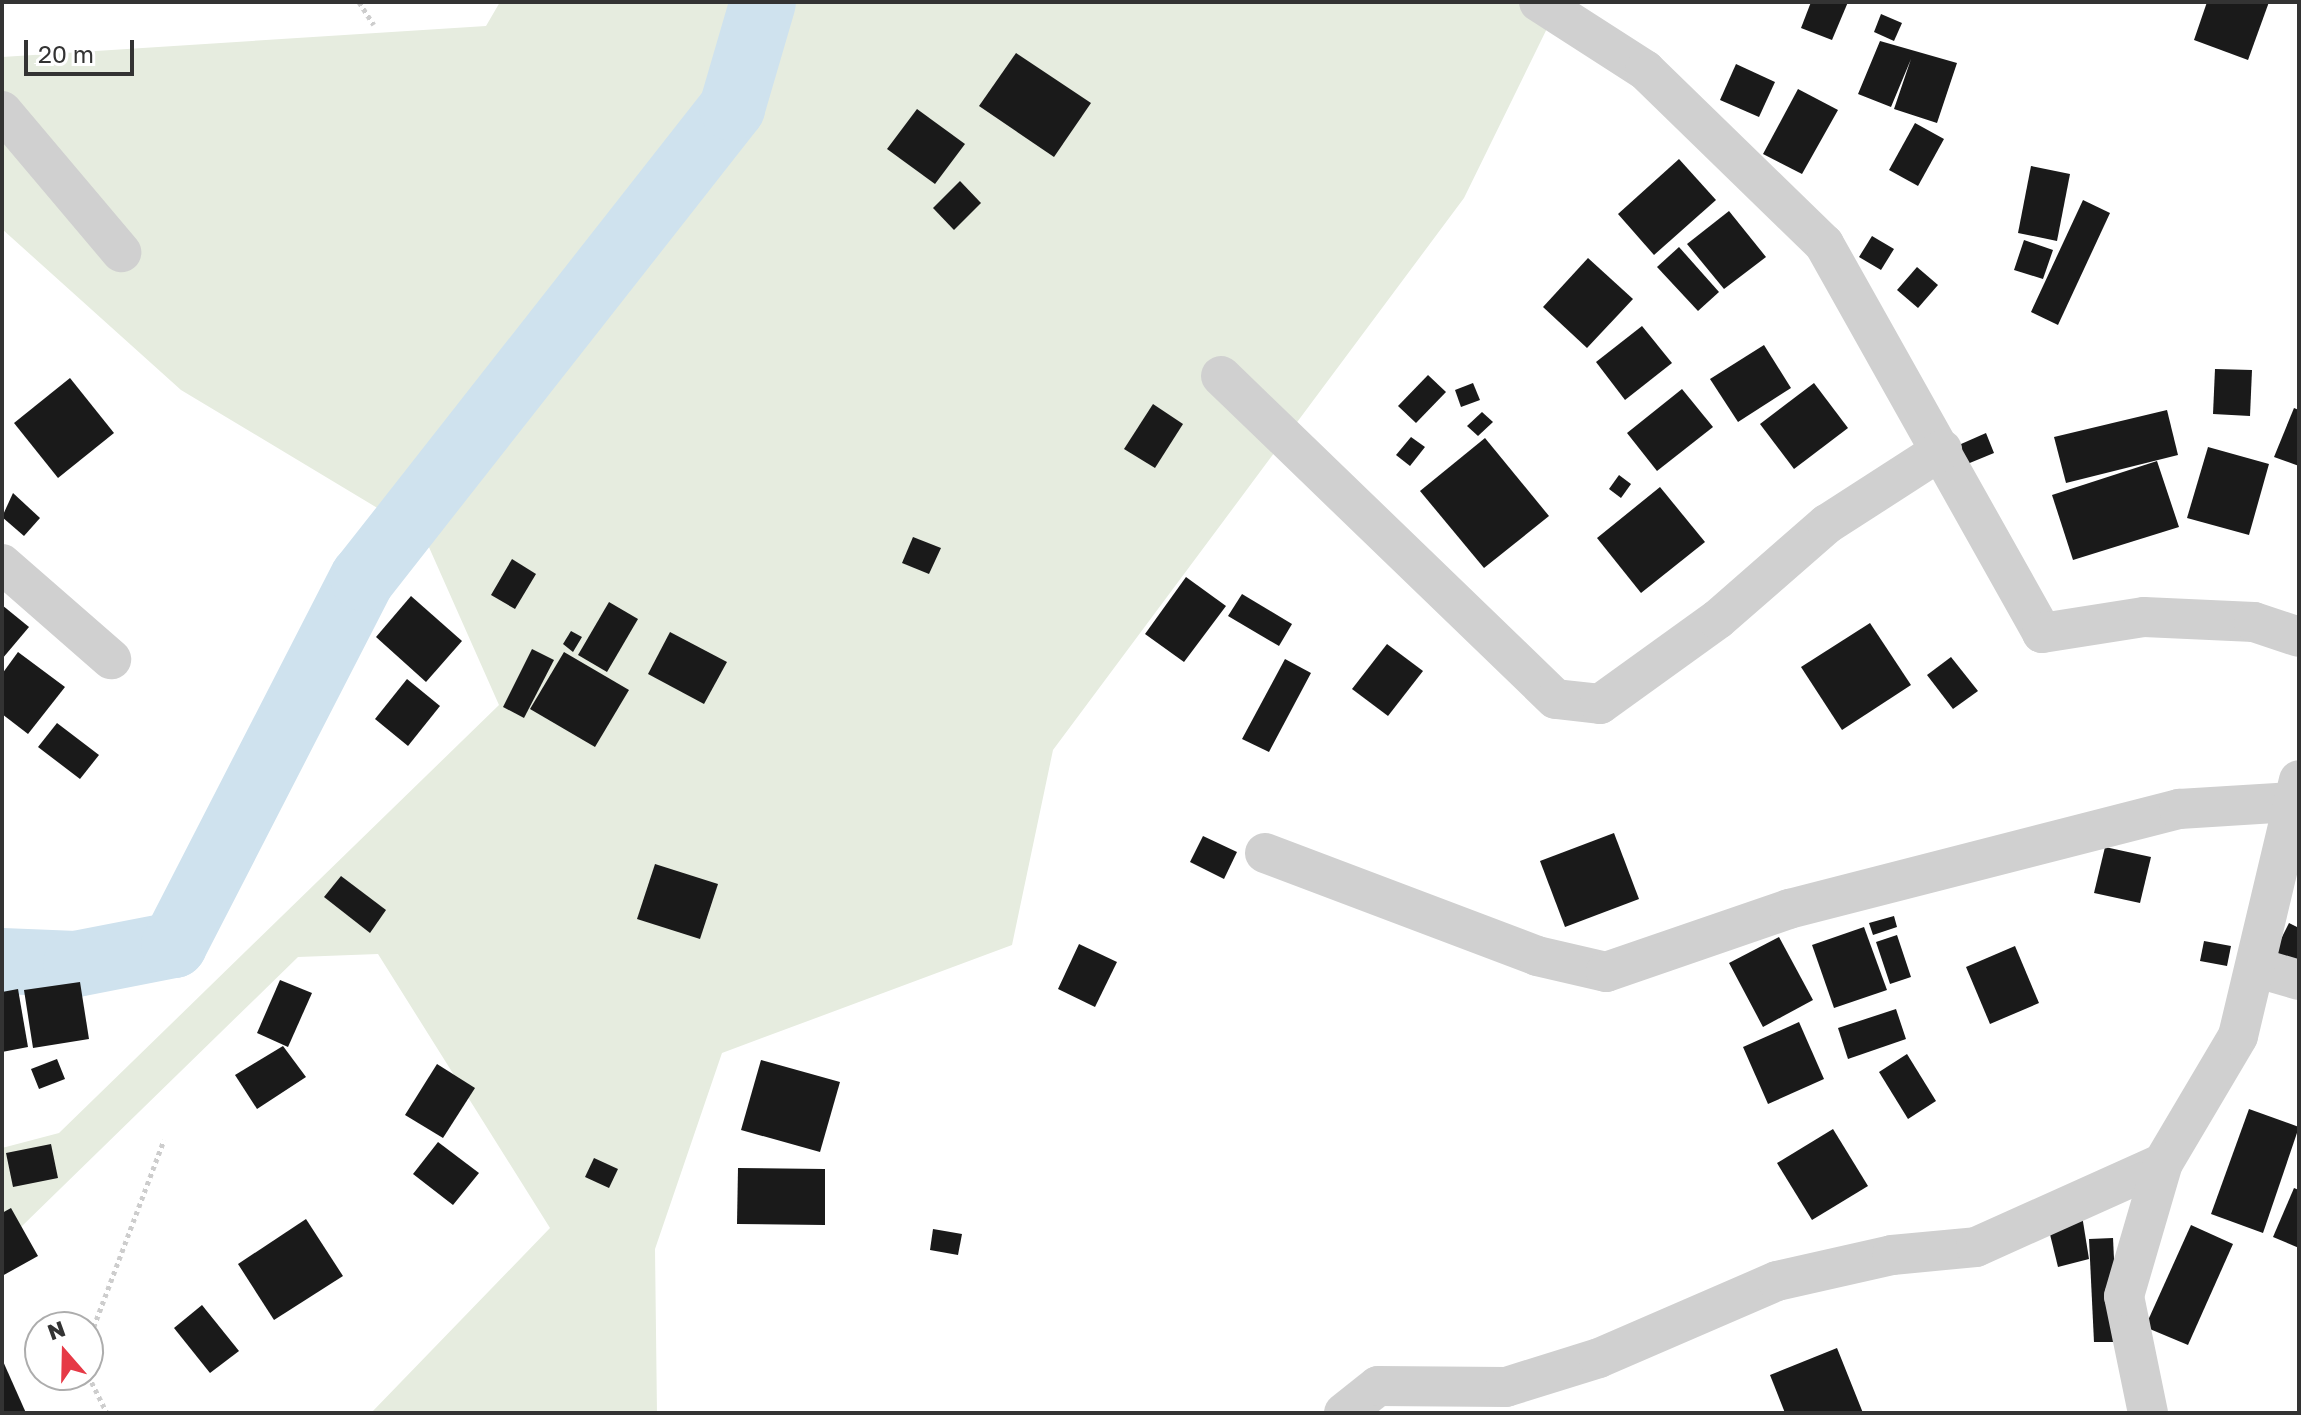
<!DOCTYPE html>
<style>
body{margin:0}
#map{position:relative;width:2301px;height:1415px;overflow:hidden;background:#fff;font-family:"Golos Text",sans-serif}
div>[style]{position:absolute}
.green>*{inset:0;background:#e6ecdf}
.river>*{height:66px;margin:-33px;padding:0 33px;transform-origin:33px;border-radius:33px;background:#cfe2ee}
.building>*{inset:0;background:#1a1a1a}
.path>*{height:5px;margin-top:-2.5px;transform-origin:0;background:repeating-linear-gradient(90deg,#cdcdcd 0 4px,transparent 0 8px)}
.minor>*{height:40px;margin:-20px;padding:0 20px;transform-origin:20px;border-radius:20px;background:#d0d0d0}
span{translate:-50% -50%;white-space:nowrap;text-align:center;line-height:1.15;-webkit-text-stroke:8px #fff;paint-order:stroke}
.frame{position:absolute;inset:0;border:4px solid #333;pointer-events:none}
.north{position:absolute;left:24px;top:1311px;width:80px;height:80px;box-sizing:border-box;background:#fff;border:2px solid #adadad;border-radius:50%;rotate:340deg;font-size:22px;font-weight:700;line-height:32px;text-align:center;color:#333}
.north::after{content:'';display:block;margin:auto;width:28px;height:36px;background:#e63946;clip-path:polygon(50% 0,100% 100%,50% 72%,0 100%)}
.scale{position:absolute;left:24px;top:40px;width:110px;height:36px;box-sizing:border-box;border:4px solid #333;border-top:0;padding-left:10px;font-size:24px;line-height:28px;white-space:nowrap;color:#333;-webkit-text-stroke:6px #fff;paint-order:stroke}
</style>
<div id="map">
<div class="green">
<i style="clip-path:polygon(500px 2px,1560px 2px,1464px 198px,1053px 750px,1012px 945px,722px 1053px,655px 1249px,657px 1413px,371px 1413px,550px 1228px,378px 954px,298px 957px,20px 1228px,2px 1238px,2px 1148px,59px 1133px,499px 705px,424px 536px,181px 390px,2px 229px,2px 57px,486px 26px)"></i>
</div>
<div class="river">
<i style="left:2px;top:961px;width:74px;rotate:2.3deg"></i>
<i style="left:76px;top:964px;width:100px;rotate:-11deg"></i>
<i style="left:174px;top:945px;width:413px;rotate:-62.8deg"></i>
<i style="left:363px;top:578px;width:598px;rotate:-51.86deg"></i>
<i style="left:732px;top:108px;width:110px;rotate:-73.7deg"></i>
</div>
<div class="building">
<i style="clip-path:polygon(1811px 2px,1848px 2px,1832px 40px,1801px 28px)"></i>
<i style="clip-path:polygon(2207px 2px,2269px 2px,2248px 60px,2194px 40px)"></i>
<i style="clip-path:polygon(1881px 14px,1902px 23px,1894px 41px,1874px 32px)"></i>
<i style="clip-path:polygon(1880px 41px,1957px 63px,1937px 123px,1894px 109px,1911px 59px,1891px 107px,1858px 94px)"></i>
<i style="clip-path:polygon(1016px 53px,1091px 103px,1054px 157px,979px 106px)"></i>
<i style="clip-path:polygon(1736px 64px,1775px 82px,1759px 117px,1720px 100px)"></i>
<i style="clip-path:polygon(1798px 89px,1838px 110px,1802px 174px,1763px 154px)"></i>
<i style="clip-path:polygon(917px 109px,965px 144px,935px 184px,887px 149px)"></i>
<i style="clip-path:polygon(1915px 123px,1944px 139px,1918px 186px,1889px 170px)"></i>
<i style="clip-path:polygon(1679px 159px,1716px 200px,1654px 255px,1618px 214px)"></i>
<i style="clip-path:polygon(2031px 166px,2070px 174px,2057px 241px,2018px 233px)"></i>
<i style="clip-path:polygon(960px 181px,981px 203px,954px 230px,933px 208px)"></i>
<i style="clip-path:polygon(2083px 200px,2110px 213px,2058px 325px,2031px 312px)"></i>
<i style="clip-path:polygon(1729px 211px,1766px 257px,1724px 289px,1687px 244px)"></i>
<i style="clip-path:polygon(1872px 236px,1894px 249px,1881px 270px,1859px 257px)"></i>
<i style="clip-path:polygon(2024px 240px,2053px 250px,2043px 279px,2014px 270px)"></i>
<i style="clip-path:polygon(1679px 247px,1719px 292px,1698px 311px,1657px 267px)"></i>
<i style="clip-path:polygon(1588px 258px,1633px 299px,1587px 348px,1543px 307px)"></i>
<i style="clip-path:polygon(1917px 267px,1938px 285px,1918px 308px,1897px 290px)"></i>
<i style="clip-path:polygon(1642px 326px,1672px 363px,1625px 400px,1596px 362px)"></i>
<i style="clip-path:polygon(1764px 345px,1791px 388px,1738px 422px,1710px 379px)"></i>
<i style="clip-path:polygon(2215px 369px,2252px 370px,2250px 416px,2213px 414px)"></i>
<i style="clip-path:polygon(1428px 375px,1446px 392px,1416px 423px,1398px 406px)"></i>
<i style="clip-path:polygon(70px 378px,114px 433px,58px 478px,14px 423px)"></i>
<i style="clip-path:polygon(1473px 383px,1480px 400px,1461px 407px,1455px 390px)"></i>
<i style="clip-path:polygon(1814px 383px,1848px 428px,1794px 469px,1760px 424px)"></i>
<i style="clip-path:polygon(1682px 389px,1713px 427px,1657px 471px,1627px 433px)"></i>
<i style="clip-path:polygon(1153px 404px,1183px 424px,1155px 468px,1124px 449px)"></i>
<i style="clip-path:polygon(2294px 408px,2299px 410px,2299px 466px,2274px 457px)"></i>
<i style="clip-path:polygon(2167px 410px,2178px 455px,2066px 483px,2054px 437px)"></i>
<i style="clip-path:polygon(1482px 412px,1493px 422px,1478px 436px,1467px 426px)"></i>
<i style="clip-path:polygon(1986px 433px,1994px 453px,1960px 467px,1952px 448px)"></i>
<i style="clip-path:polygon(1411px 437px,1425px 447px,1410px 466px,1396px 455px)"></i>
<i style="clip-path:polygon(1485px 438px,1549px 516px,1484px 568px,1420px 491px)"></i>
<i style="clip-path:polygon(2208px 447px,2269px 464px,2249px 535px,2187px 518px)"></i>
<i style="clip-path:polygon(2157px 461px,2179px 527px,2073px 560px,2052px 495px)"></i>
<i style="clip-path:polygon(1619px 475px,1631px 484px,1621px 498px,1609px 489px)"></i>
<i style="clip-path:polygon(1660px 487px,1705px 542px,1641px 593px,1597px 538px)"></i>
<i style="clip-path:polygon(13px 493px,40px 518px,24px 536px,2px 517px)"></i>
<i style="clip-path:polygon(913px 537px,941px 548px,929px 574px,902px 563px)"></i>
<i style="clip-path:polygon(512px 559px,536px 574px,515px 609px,491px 595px)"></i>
<i style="clip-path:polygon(1186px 577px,1226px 606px,1184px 662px,1145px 634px)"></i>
<i style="clip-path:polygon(1242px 594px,1292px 624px,1279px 646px,1228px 616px)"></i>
<i style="clip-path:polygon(411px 596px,462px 641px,426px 682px,376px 637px)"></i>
<i style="clip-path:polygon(609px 602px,638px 619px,607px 672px,578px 655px)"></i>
<i style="clip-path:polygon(2px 605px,29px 627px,2px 659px)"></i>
<i style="clip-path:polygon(1870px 623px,1911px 685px,1842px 730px,1801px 667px)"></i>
<i style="clip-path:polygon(571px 631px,582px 637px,573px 652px,563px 644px)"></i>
<i style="clip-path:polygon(670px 632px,727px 662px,704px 704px,648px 674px)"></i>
<i style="clip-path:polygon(1387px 644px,1423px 671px,1388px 716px,1352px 689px)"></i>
<i style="clip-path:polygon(532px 649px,554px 660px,524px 718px,503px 707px)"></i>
<i style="clip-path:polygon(18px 652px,65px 687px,28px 734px,2px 714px,2px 674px)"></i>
<i style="clip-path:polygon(564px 652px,629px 690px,595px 747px,530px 709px)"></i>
<i style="clip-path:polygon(1951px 657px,1978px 691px,1953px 709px,1927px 675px)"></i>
<i style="clip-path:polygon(1285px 659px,1311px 673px,1269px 752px,1242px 739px)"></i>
<i style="clip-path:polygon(407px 679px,440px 706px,408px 746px,375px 719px)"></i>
<i style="clip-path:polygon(57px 723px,99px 755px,80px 779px,38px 747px)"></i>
<i style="clip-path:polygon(1614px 833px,1639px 899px,1565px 927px,1540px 861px)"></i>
<i style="clip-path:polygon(1203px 836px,1237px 852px,1224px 879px,1190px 862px)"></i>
<i style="clip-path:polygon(2105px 847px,2151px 857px,2140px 903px,2094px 893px)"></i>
<i style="clip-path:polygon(655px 864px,718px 884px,700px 939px,637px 919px)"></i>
<i style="clip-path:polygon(341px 876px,386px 910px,370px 933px,324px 897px)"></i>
<i style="clip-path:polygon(1894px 916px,1897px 927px,1873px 935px,1869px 923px)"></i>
<i style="clip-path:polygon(2289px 923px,2299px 928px,2299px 973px,2271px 959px)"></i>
<i style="clip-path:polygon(1864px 927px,1887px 990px,1834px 1008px,1812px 945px)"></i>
<i style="clip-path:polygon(1897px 935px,1911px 977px,1890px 984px,1876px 942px)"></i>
<i style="clip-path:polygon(1779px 937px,1813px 1000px,1763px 1027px,1729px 963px)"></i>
<i style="clip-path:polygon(2204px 941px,2231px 946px,2227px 966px,2200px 961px)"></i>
<i style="clip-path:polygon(1079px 944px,1117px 962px,1095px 1007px,1058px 989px)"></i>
<i style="clip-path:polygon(2015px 946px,2039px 1003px,1990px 1024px,1966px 967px)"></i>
<i style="clip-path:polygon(280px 980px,312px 993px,288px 1047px,257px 1033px)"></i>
<i style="clip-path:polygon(80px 982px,89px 1039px,33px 1048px,24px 990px)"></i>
<i style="clip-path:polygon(18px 989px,28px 1047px,2px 1052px,2px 992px)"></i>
<i style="clip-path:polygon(1896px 1009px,1906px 1039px,1848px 1059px,1838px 1028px)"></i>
<i style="clip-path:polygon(1799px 1022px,1824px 1079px,1768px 1104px,1743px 1047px)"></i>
<i style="clip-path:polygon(283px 1046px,306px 1077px,257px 1109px,235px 1075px)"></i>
<i style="clip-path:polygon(1907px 1054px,1936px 1101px,1908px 1119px,1879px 1072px)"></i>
<i style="clip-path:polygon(57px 1059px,65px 1079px,39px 1089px,31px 1069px)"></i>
<i style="clip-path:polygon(761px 1060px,840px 1082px,820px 1152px,741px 1130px)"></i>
<i style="clip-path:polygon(437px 1064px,475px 1088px,443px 1138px,405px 1115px)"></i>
<i style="clip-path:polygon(2249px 1109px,2299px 1127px,2263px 1233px,2211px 1214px)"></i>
<i style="clip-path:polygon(1833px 1129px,1868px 1186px,1812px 1220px,1777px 1163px)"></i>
<i style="clip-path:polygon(438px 1142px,479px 1173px,453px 1205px,413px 1174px)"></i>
<i style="clip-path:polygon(51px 1144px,58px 1178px,13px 1187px,6px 1153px)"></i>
<i style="clip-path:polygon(594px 1158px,618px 1169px,609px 1188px,585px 1177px)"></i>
<i style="clip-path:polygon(738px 1168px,825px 1169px,825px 1225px,737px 1224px)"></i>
<i style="clip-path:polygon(2294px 1188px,2299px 1190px,2299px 1248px,2273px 1237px)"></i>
<i style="clip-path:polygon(11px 1208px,38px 1256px,2px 1276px,2px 1213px)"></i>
<i style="clip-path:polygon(2081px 1209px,2089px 1259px,2058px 1267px,2046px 1218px)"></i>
<i style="clip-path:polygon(306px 1219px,343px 1276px,274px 1320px,238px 1264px)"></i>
<i style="clip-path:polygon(2191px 1225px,2233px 1244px,2188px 1345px,2145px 1327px)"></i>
<i style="clip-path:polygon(933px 1229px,962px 1234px,958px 1255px,930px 1250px)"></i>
<i style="clip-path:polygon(2113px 1238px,2118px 1342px,2094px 1342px,2089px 1239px)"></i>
<i style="clip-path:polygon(202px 1305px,239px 1351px,210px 1373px,174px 1328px)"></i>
<i style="clip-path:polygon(1837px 1348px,1863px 1413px,1785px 1413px,1770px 1375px)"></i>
<i style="clip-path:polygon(2px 1359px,26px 1413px,2px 1413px)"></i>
</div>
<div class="path">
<i style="left:359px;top:2px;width:27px;rotate:57deg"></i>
<i style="left:88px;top:1342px;width:216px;rotate:-69.4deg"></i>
<i style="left:88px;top:1375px;width:42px;rotate:63.4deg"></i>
</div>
<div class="minor">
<i style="left:1539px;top:2px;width:126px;rotate:32.7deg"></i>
<i style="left:1645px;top:70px;width:250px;rotate:44.2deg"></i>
<i style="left:1824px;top:244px;width:446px;rotate:60.7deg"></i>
<i style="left:2042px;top:633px;width:103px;rotate:-8.9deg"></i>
<i style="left:2144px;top:617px;width:110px;rotate:2.6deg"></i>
<i style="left:2254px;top:622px;width:47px;rotate:18.4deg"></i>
<i style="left:2px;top:111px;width:185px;rotate:49.8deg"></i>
<i style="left:1221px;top:376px;width:465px;rotate:44deg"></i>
<i style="left:1556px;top:699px;width:44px;rotate:6.5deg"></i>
<i style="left:1600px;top:704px;width:145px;rotate:-35.8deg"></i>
<i style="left:1718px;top:619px;width:145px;rotate:-41.1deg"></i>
<i style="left:1827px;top:524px;width:137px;rotate:-32.8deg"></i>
<i style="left:2px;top:564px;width:145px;rotate:41.1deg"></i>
<i style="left:1265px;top:853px;width:291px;rotate:20.7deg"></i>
<i style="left:1537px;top:956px;width:71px;rotate:13.1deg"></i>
<i style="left:1606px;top:972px;width:194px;rotate:-19deg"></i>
<i style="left:1789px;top:909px;width:403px;rotate:-14.4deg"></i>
<i style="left:2179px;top:809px;width:115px;rotate:-3.5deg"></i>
<i style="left:2258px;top:968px;width:43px;rotate:16.3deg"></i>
<i style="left:1344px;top:1413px;width:43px;rotate:-38.5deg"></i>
<i style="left:1378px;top:1386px;width:128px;rotate:0.4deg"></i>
<i style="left:1506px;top:1387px;width:97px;rotate:-17.3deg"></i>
<i style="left:1599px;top:1358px;width:194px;rotate:-23.4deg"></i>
<i style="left:1777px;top:1281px;width:118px;rotate:-12.7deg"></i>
<i style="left:1892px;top:1255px;width:84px;rotate:-5.4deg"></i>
<i style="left:1976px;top:1247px;width:205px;rotate:-24.2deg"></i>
<i style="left:2163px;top:1163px;width:147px;rotate:-59.4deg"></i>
<i style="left:2238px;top:1036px;width:263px;rotate:-76.6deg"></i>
<i style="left:2148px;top:1413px;width:119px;rotate:-101.6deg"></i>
<i style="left:2124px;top:1296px;width:139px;rotate:-73.7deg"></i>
</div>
<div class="frame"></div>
<div class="north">N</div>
<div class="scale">20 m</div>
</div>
